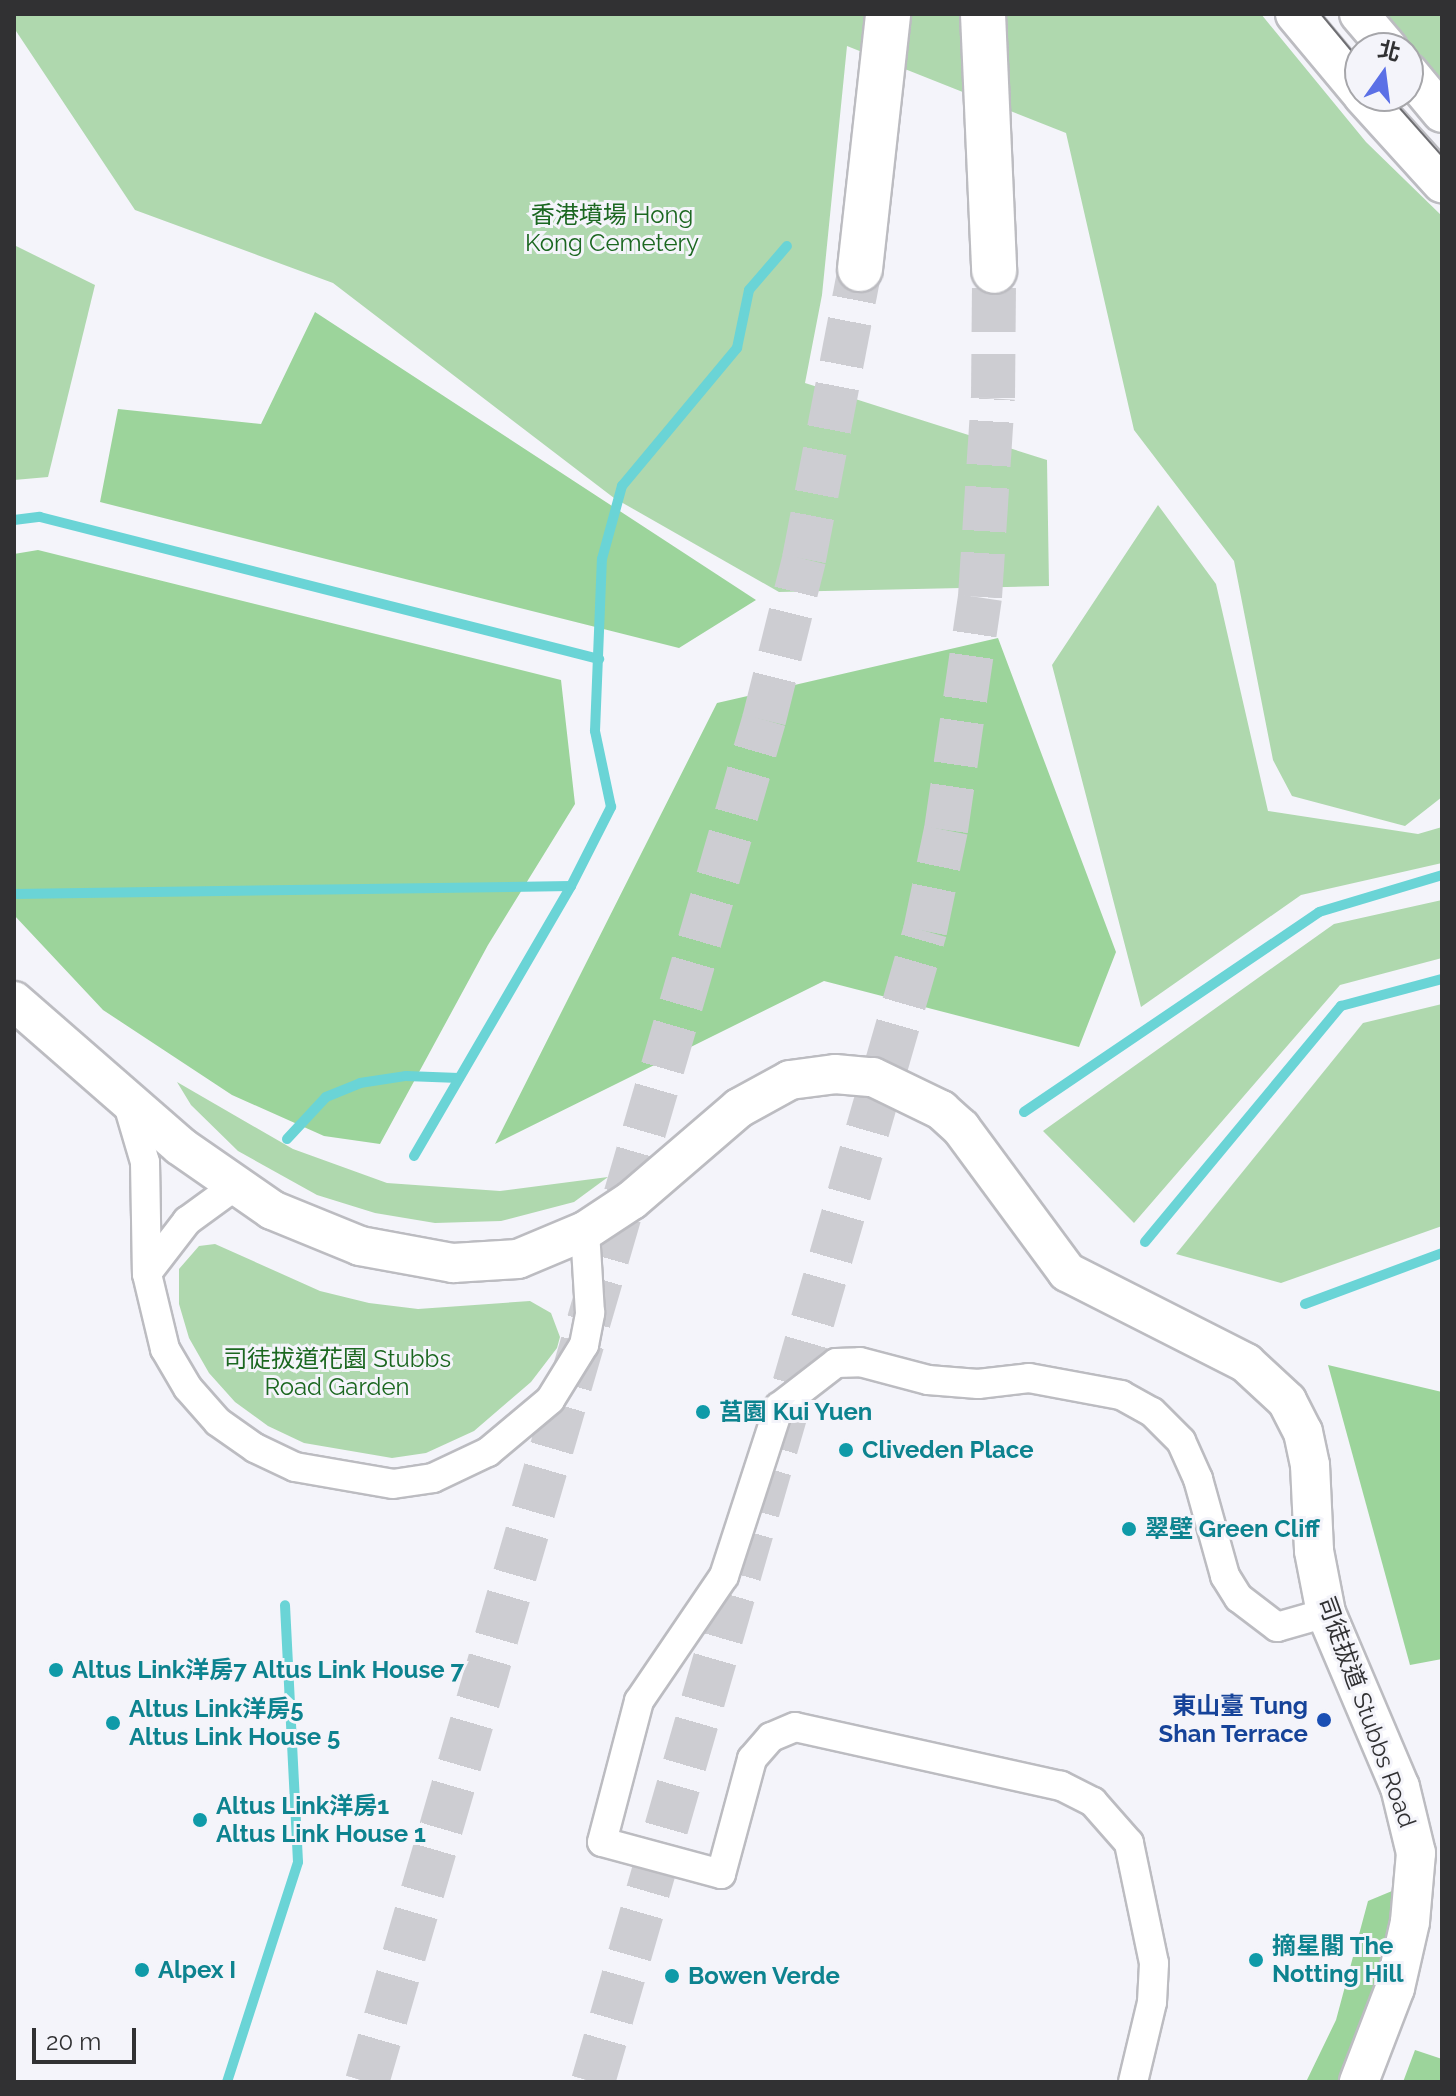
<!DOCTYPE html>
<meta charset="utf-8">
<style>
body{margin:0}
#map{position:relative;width:1456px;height:2096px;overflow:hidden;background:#f4f4fa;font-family:Raleway,"Noto Sans TC",sans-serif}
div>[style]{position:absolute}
.green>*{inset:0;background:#afd8ae}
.forest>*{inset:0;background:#9cd49b}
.stream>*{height:10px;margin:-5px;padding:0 5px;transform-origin:5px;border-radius:5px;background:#6ad4d6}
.highway-tunnel>*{height:44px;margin-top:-22px;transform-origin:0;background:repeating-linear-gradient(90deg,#cdcdd2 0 44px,transparent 0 66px)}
.roads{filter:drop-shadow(2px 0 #bcbcc1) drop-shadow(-2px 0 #bcbcc1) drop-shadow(0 2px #bcbcc1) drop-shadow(0 -2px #bcbcc1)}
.street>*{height:28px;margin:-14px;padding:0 14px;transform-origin:14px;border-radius:14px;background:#fff}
.secondary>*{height:38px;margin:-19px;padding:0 19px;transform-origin:19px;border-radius:19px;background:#fff}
.highway>*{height:44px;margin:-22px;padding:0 22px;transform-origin:22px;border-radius:22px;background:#fff}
.tram>*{height:2px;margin:-1px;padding:0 1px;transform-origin:1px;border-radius:1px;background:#6e6e72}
.dots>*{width:22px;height:22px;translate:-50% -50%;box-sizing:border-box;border:4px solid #f4f4fa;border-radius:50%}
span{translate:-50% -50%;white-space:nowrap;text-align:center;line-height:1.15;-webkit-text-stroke:6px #f4f4fa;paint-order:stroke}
.park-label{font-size:24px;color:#1b6720}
.culture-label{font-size:24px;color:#0d838f;font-weight:700}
.left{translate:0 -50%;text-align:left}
.transit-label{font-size:24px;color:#164399;font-weight:700}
.right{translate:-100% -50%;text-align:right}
.street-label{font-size:24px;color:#313133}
.frame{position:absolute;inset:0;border:16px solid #313133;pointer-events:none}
.north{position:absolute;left:1344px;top:32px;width:80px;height:80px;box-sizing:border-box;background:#f4f4fa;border:2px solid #a6a6aa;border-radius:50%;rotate:14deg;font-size:22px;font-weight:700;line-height:32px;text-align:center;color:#313133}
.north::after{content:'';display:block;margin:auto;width:28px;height:36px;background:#5b70e6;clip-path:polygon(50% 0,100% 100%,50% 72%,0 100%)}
.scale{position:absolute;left:32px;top:2028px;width:104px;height:36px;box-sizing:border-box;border:4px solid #313133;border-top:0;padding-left:10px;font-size:24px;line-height:28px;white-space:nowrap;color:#313133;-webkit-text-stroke:6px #f4f4fa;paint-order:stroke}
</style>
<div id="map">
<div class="green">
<i style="clip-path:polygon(14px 14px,1261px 14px,1366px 142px,1442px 216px,1442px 797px,1405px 826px,1292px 796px,1273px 760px,1234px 561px,1134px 430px,1066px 133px,847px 46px,822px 295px,805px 383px,1047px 460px,1049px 586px,779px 592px,614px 498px,333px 283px,135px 210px,14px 28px)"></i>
<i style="clip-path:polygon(1381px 14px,1442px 14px,1442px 87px,1392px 28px)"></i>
<i style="clip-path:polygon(14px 245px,95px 285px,48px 477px,14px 480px)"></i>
<i style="clip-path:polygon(1158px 505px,1216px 584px,1268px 811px,1418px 834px,1442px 827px,1442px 863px,1301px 895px,1141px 1007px,1052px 665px)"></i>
<i style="clip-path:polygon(1442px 900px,1442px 958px,1340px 985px,1134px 1223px,1043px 1131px,1334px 924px)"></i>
<i style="clip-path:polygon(1442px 1004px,1442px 1226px,1281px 1283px,1176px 1254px,1363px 1023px)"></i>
<i style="clip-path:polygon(177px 1082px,293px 1149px,387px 1183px,500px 1191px,608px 1177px,574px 1202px,501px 1221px,435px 1223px,375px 1213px,317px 1195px,238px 1151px,191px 1105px)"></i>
<i style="clip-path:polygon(215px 1244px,320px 1291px,369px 1303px,418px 1309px,530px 1301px,551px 1313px,560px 1337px,557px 1348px,531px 1382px,474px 1431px,426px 1453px,392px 1458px,304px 1443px,268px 1426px,235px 1402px,209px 1373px,189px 1338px,179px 1304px,179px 1269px,199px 1246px)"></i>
</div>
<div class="forest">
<i style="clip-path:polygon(315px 312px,756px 600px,679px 648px,100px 502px,118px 409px,261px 424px)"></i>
<i style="clip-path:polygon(38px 550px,561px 680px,575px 804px,488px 945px,380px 1144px,324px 1136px,232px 1095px,103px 1010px,14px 915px,14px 554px)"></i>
<i style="clip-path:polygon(998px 638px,1116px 952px,1079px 1047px,824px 981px,495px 1144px,717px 703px)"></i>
<i style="clip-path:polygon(1328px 1365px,1442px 1392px,1442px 1659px,1410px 1665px)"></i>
<i style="clip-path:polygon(1392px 1891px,1399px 1893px,1390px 1947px,1342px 2082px,1306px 2082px,1336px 2020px,1368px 1901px)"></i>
<i style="clip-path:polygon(1415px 2050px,1442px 2059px,1442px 2082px,1403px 2082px)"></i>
</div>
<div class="stream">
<i style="left:14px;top:520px;width:26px;rotate:-7deg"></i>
<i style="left:40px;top:517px;width:577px;rotate:14.25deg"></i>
<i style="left:14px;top:894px;width:557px;rotate:-0.82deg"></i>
<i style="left:1024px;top:1112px;width:356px;rotate:-34.1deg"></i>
<i style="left:1319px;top:912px;width:128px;rotate:-16.7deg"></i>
<i style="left:287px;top:1139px;width:57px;rotate:-47.1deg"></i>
<i style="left:326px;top:1097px;width:37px;rotate:-22deg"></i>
<i style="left:360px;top:1083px;width:47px;rotate:-8.7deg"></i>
<i style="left:406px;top:1076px;width:53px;rotate:2.2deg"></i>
<i style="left:414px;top:1156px;width:312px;rotate:-59.8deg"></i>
<i style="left:571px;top:886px;width:89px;rotate:-63.1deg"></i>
<i style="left:611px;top:807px;width:78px;rotate:-101.9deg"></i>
<i style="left:595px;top:731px;width:172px;rotate:-87.7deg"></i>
<i style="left:602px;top:559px;width:76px;rotate:-74.7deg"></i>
<i style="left:622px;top:486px;width:180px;rotate:-50.2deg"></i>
<i style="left:737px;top:348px;width:59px;rotate:-78.3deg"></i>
<i style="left:749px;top:290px;width:58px;rotate:-49.2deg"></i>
<i style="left:1145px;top:1242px;width:307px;rotate:-50.3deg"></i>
<i style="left:1341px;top:1006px;width:105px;rotate:-15deg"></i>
<i style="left:1305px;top:1304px;width:146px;rotate:-20.4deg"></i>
<i style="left:227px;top:2082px;width:231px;rotate:-72.1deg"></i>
<i style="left:298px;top:1862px;width:257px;rotate:-92.9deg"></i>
</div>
<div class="highway-tunnel">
<i style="left:367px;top:2082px;width:1419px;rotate:-73.75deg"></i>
<i style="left:764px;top:720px;width:166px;rotate:-76deg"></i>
<i style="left:804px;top:559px;width:295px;rotate:-79.1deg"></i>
<i style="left:593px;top:2082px;width:1198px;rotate:-73.91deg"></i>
<i style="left:925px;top:931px;width:103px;rotate:-78.3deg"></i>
<i style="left:946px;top:830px;width:235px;rotate:-81.7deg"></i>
<i style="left:980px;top:597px;width:199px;rotate:-86.3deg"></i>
<i style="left:993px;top:398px;width:127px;rotate:-89.5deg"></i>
</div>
<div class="roads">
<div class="street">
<i style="left:127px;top:1101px;width:64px;rotate:73.6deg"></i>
<i style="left:145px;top:1162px;width:112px;rotate:89deg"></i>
<i style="left:147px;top:1274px;width:77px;rotate:76.5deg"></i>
<i style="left:165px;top:1349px;width:45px;rotate:59.5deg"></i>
<i style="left:188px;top:1388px;width:45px;rotate:48.6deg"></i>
<i style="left:218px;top:1422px;width:45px;rotate:35.1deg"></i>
<i style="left:255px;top:1448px;width:44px;rotate:25.4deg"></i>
<i style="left:295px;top:1467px;width:99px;rotate:9.8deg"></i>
<i style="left:393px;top:1484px;width:40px;rotate:-8.5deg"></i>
<i style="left:433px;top:1478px;width:61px;rotate:-25.3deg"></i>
<i style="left:488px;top:1452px;width:81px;rotate:-40deg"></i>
<i style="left:550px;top:1400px;width:65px;rotate:-58.3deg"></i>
<i style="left:584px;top:1345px;width:33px;rotate:-79deg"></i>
<i style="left:590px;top:1313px;width:82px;rotate:-93.5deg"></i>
<i style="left:147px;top:1273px;width:66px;rotate:-52.4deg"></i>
<i style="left:187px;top:1221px;width:59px;rotate:-36.1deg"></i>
<i style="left:1133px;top:2082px;width:82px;rotate:-76.6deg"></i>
<i style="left:1152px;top:2002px;width:39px;rotate:-87deg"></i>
<i style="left:1154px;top:1963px;width:123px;rotate:-101.8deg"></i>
<i style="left:1129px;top:1843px;width:55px;rotate:-131.3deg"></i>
<i style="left:1093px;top:1802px;width:36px;rotate:-153deg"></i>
<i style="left:1061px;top:1786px;width:272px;rotate:-167.5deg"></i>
<i style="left:795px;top:1727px;width:26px;rotate:157deg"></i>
<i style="left:771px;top:1737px;width:29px;rotate:131deg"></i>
<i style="left:752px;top:1759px;width:119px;rotate:105.1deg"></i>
<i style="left:721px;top:1874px;width:123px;rotate:-164.9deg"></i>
<i style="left:602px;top:1842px;width:146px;rotate:-75.3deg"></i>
<i style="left:639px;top:1701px;width:151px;rotate:-55.8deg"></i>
<i style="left:724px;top:1576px;width:178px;rotate:-72deg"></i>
<i style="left:779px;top:1407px;width:72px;rotate:-37.7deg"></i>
<i style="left:836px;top:1363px;width:24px;rotate:-2deg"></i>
<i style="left:860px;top:1362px;width:70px;rotate:14.8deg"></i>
<i style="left:928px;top:1380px;width:50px;rotate:4.6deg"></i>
<i style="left:978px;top:1384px;width:51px;rotate:-6.7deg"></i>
<i style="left:1029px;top:1378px;width:94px;rotate:10.5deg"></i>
<i style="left:1121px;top:1395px;width:35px;rotate:29deg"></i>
<i style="left:1152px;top:1412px;width:41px;rotate:45deg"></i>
<i style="left:1181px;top:1441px;width:42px;rotate:65.9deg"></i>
<i style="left:1198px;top:1479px;width:101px;rotate:74.4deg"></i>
<i style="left:1225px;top:1576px;width:26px;rotate:58deg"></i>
<i style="left:1239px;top:1598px;width:48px;rotate:37.3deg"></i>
<i style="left:1277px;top:1627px;width:51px;rotate:-15.9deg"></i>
</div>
<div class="secondary">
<i style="left:1295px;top:14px;width:102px;rotate:50.2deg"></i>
<i style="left:1359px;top:14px;width:45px;rotate:49.5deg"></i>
<i style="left:1408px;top:72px;width:53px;rotate:50.3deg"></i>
<i style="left:1363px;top:96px;width:118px;rotate:47.8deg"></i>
<i style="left:14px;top:1001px;width:220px;rotate:41.1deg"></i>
<i style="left:180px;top:1146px;width:112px;rotate:34.8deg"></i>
<i style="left:272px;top:1210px;width:95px;rotate:22.2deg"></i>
<i style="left:360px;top:1246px;width:95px;rotate:10.4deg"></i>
<i style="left:453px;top:1263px;width:65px;rotate:-3.5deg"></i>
<i style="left:518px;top:1259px;width:73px;rotate:-22.7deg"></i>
<i style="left:585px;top:1231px;width:56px;rotate:-33.4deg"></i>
<i style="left:632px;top:1200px;width:141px;rotate:-40.7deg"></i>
<i style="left:739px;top:1108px;width:58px;rotate:-28.8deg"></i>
<i style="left:790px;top:1080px;width:45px;rotate:-7.6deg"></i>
<i style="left:835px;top:1074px;width:38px;rotate:5deg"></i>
<i style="left:873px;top:1077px;width:76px;rotate:25.9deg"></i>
<i style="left:941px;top:1110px;width:27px;rotate:42deg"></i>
<i style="left:961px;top:1128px;width:179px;rotate:53.6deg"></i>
<i style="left:1067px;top:1272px;width:201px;rotate:26.9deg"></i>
<i style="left:1246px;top:1363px;width:56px;rotate:42.8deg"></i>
<i style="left:1287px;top:1401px;width:35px;rotate:63deg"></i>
<i style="left:1303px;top:1432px;width:34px;rotate:78deg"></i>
<i style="left:1310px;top:1465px;width:86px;rotate:87.3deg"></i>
<i style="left:1314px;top:1551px;width:63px;rotate:79deg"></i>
<i style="left:1326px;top:1613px;width:189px;rotate:67deg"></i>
<i style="left:1400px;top:1787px;width:68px;rotate:76.4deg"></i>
<i style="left:1416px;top:1853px;width:69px;rotate:95deg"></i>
<i style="left:1410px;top:1922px;width:68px;rotate:102.8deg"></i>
<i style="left:1395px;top:1988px;width:101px;rotate:111deg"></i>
</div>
<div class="highway">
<i style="left:983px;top:14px;width:257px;rotate:87.5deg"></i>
<i style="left:860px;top:269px;width:257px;rotate:-83.7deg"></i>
</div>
</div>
<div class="tram">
<i style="left:1321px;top:14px;width:61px;rotate:50.3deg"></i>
<i style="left:1389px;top:96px;width:80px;rotate:48.5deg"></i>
</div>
<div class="dots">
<i style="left:703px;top:1412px;background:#0f9aa8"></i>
<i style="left:846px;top:1450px;background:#0f9aa8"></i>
<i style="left:1129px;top:1529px;background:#0f9aa8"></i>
<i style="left:56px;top:1670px;background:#0f9aa8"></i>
<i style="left:1324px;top:1720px;background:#1a4fb4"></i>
<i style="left:113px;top:1723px;background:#0f9aa8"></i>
<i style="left:200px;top:1820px;background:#0f9aa8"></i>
<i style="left:1256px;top:1960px;background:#0f9aa8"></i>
<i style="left:142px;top:1970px;background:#0f9aa8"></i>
<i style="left:672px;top:1976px;background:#0f9aa8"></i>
</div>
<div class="park-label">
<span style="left:612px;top:229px">香港墳場 Hong<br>Kong Cemetery</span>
<span style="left:337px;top:1373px">司徒拔道花園 Stubbs<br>Road Garden</span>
</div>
<div class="culture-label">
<span class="left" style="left:719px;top:1412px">莒園 Kui Yuen</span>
<span class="left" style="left:862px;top:1450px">Cliveden Place</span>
<span class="left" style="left:1145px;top:1529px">翠壁 Green Cliff</span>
<span class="left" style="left:72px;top:1670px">Altus Link洋房7 Altus Link House 7</span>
<span class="left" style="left:129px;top:1723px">Altus Link洋房5<br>Altus Link House 5</span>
<span class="left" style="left:216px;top:1820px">Altus Link洋房1<br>Altus Link House 1</span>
<span class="left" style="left:1272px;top:1960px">摘星閣 The<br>Notting Hill</span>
<span class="left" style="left:158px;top:1970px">Alpex I</span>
<span class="left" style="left:688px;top:1976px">Bowen Verde</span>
</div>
<div class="transit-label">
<span class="right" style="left:1308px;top:1720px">東山臺 Tung<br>Shan Terrace</span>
</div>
<div class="street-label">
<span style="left:1367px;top:1712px;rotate:70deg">司徒拔道 Stubbs Road</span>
</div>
<div class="frame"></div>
<div class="north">北</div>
<div class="scale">20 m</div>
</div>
